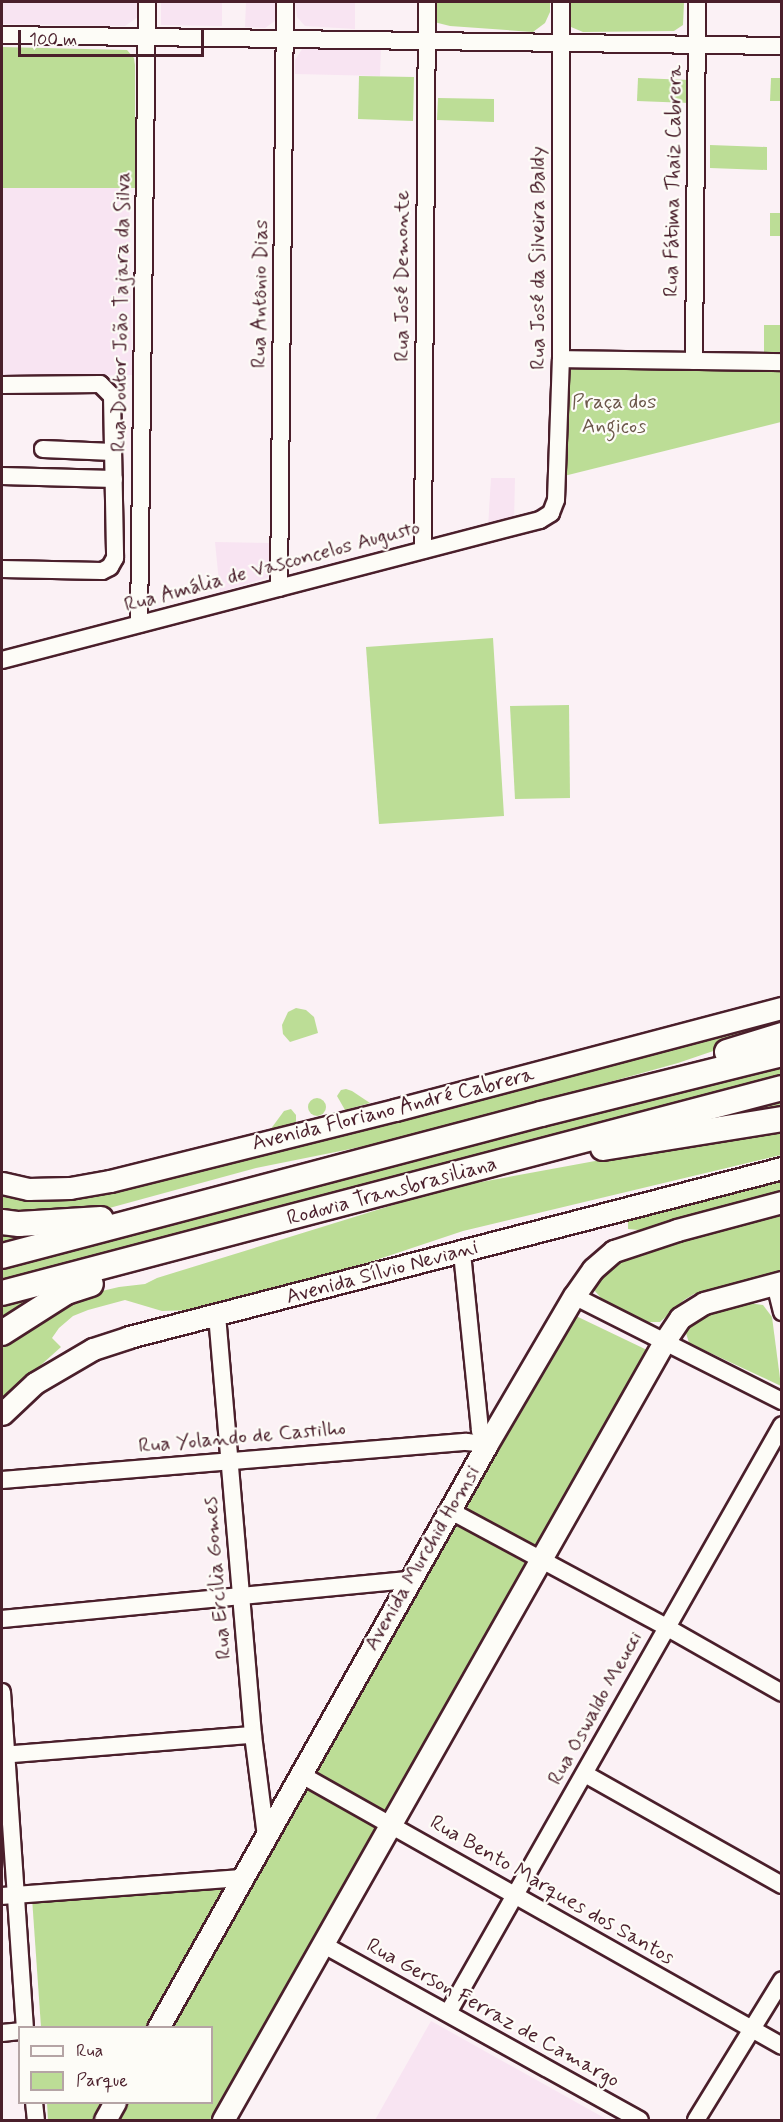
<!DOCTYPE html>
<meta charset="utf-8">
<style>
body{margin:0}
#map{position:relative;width:783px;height:2122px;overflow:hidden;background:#fbf1f5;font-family:Mynerve,sans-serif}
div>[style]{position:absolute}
.built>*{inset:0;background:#f8e4f2}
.green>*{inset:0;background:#bcdd96}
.round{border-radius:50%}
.roads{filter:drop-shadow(2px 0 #4a1f2b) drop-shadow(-2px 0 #4a1f2b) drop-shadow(0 2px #4a1f2b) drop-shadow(0 -2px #4a1f2b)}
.minor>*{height:16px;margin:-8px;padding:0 8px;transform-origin:8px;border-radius:8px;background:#fdfcf7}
.major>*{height:21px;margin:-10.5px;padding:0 10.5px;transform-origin:10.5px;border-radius:10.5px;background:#fdfcf7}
.highway>*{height:24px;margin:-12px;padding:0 12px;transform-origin:12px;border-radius:12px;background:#fdfcf7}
span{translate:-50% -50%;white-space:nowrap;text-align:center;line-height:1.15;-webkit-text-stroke:4.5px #fdfcf7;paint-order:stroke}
.street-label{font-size:21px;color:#4a1f2b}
.park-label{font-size:21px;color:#6c584b}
.frame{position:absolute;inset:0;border:3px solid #4a1f2b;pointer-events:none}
.legend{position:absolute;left:18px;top:2026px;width:195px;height:78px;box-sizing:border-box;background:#fdfcf7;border:2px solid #b5a4a5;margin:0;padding:8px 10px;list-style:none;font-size:18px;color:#4a1f2b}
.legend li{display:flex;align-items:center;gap:12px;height:30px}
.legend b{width:30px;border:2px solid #b5a4a5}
.scale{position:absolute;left:18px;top:30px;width:186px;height:27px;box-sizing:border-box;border:3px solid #4a1f2b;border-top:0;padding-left:8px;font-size:18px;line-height:21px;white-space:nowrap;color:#4a1f2b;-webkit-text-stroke:4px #fdfcf7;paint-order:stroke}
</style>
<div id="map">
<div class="built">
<i style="clip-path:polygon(2px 2px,138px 2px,138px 17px,125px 26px,2px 24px)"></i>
<i style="clip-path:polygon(161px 2px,222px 2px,222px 26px,161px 25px)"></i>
<i style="clip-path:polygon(246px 2px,277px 2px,275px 21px,265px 28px,245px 27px)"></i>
<i style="clip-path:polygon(295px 2px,355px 2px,355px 29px,305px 26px,297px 17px)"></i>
<i style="clip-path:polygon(304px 46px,381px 46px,380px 76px,295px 74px,295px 60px)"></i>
<i style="clip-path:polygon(2px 188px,129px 188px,132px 375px,2px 377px)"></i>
<i style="clip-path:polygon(491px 478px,515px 478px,514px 521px,488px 527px)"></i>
<i style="clip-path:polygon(215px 542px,272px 543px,274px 570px,267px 578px,220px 592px)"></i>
<i style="clip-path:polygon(431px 2021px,608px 2120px,375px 2120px)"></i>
</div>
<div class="green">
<i style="clip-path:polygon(433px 2px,550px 2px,550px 12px,545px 23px,533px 32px,450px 26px,434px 22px)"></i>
<i style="clip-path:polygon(566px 2px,684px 2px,683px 25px,674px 31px,583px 32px,571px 27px)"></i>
<i style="clip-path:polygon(2px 47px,127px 50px,134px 58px,135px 65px,135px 188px,2px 188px)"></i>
<i style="clip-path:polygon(359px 76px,414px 77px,413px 121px,358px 119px)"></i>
<i style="clip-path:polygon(638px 78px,690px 80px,689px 103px,637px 101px)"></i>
<i style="clip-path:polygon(771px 78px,781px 78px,781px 101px,770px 101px)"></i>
<i style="clip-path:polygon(438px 98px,494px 99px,494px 122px,437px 120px)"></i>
<i style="clip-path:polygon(710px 145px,767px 147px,767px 170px,710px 168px)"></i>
<i style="clip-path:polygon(770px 213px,781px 213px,781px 236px,770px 236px)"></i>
<i style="clip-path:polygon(764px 325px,781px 325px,781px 355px,764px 354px)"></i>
<i style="clip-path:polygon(568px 365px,781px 368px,781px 422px,564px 476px)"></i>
<i style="clip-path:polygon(493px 638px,504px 816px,379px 824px,366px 647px)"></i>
<i style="clip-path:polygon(569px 705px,570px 798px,515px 799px,510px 706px)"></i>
<i style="clip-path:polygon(296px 1008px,306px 1010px,314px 1017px,318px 1033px,290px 1042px,283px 1034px,282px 1025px,288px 1012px)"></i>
<i style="clip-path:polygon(781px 1018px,781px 1028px,678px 1063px,415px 1136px,256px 1168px,102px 1210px,72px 1215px,2px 1211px,2px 1187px,34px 1194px)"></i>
<i style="clip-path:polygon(781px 1064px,781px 1079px,2px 1286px,2px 1265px)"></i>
<i style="clip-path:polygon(346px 1089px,352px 1091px,370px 1103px,345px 1110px,337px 1096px,341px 1090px)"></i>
<i class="round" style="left:308px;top:1098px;width:18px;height:18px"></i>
<i style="clip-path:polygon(781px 1100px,781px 1113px,701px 1122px)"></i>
<i style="clip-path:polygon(291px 1109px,296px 1115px,296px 1123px,270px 1130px,284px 1111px)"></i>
<i style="clip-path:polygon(781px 1127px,781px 1155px,463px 1231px,373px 1261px,241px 1299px,191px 1310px,162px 1311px,125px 1300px,88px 1310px,73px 1316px,59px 1328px,52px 1338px,61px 1347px,2px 1400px,2px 1344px,33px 1321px,89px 1294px,119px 1287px,145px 1284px,157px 1278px,448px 1188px)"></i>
<i style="clip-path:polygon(781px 1176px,781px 1192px,639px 1230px,628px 1229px,628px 1218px)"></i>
<i style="clip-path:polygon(781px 1215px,781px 1271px,694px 1294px,684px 1300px,660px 1322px,644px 1322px,601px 1298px,594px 1290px,594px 1285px,606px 1272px,637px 1253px)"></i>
<i style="clip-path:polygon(2px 1229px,47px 1234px,2px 1246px)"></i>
<i style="clip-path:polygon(42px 1296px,2px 1326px,2px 1306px)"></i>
<i style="clip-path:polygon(748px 1303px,763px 1305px,772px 1317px,781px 1386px,689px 1343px,686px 1333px,698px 1315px)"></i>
<i style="clip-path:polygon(576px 1316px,647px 1350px,647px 1357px,535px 1550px,469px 1512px,466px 1503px,567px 1324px)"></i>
<i style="clip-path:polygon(459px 1526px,524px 1562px,525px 1573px,386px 1815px,318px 1775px,316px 1770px,451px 1530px)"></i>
<i style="clip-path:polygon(310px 1790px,372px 1823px,377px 1831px,214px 2120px,118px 2120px,128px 2103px,212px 2102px,212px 2028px,170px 2027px,301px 1792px)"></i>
<i style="clip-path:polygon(228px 1884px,148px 2027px,41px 2027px,32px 1898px)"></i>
<i style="clip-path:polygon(47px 2103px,106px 2103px,96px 2120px,48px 2120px)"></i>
</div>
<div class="roads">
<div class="minor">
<i style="left:2px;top:35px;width:780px;rotate:0.81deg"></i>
<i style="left:561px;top:359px;width:221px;rotate:0.8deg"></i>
<i style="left:694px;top:361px;width:359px;rotate:-89.5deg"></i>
<i style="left:2px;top:385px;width:98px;rotate:-0.6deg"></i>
<i style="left:100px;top:384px;width:17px;rotate:45deg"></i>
<i style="left:112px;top:396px;width:162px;rotate:88.9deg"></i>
<i style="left:115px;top:558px;width:10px;rotate:119deg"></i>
<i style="left:110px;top:567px;width:9px;rotate:153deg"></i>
<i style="left:102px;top:571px;width:100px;rotate:-178.9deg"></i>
<i style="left:43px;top:449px;width:70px;rotate:2.5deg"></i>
<i style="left:2px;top:476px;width:112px;rotate:1.5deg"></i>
<i style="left:423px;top:550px;width:548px;rotate:-89.58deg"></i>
<i style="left:279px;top:588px;width:586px;rotate:-89.41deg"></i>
<i style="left:139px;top:624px;width:622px;rotate:-89.26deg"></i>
<i style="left:2px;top:660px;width:556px;rotate:-14.59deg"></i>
<i style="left:540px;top:520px;width:13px;rotate:-32deg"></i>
<i style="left:551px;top:513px;width:14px;rotate:-69deg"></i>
<i style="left:556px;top:500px;width:141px;rotate:-88deg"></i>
<i style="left:561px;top:359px;width:357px;rotate:-90deg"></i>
<i style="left:775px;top:1284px;width:29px;rotate:76deg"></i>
<i style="left:574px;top:1296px;width:233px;rotate:26.8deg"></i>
<i style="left:217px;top:1315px;width:422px;rotate:85.1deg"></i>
<i style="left:253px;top:1735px;width:102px;rotate:82.7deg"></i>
<i style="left:2px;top:1480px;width:466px;rotate:-4.7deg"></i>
<i style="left:466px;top:1442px;width:21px;rotate:5deg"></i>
<i style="left:487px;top:1444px;width:16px;rotate:-117deg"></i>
<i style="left:480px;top:1430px;width:179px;rotate:-95.8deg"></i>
<i style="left:449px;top:1510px;width:247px;rotate:28.3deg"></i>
<i style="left:666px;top:1627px;width:133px;rotate:29.6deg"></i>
<i style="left:2px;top:1619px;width:410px;rotate:-5.5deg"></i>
<i style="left:2px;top:1692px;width:337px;rotate:86.1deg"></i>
<i style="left:2px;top:1755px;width:252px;rotate:-4.6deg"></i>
<i style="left:300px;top:1774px;width:553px;rotate:29.44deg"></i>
<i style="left:585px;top:1774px;width:226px;rotate:29.4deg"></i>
<i style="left:2px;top:1896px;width:242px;rotate:-4.3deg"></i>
<i style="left:324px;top:1945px;width:361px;rotate:29deg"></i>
<i style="left:448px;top:2013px;width:676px;rotate:-60.4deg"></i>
<i style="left:2px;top:2033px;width:18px;rotate:-6deg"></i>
<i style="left:34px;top:2102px;width:18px;rotate:84deg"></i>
<i style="left:696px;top:2120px;width:164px;rotate:-58.4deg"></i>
</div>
<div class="major">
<i style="left:2px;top:1183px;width:27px;rotate:13deg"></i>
<i style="left:28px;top:1189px;width:42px;rotate:-1.4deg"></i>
<i style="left:70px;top:1188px;width:41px;rotate:-9.9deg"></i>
<i style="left:110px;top:1181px;width:294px;rotate:-14deg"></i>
<i style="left:395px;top:1110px;width:400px;rotate:-14.8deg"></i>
<i style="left:2px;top:1414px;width:45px;rotate:-43.2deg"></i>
<i style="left:35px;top:1383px;width:67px;rotate:-30.4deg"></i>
<i style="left:93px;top:1349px;width:38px;rotate:-18deg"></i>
<i style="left:129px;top:1337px;width:675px;rotate:-14.51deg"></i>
<i style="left:158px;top:2028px;width:670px;rotate:-60.6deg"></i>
<i style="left:487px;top:1444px;width:172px;rotate:-59.6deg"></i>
<i style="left:574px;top:1296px;width:33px;rotate:-55deg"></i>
<i style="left:593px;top:1269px;width:28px;rotate:-41deg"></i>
<i style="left:614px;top:1251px;width:66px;rotate:-18.4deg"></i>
<i style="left:677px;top:1230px;width:109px;rotate:-14.9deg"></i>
<i style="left:105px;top:2120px;width:21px;rotate:-61deg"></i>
<i style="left:223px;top:2120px;width:894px;rotate:-60.45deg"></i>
<i style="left:664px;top:1342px;width:29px;rotate:-56deg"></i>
<i style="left:680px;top:1318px;width:28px;rotate:-32deg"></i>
<i style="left:704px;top:1303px;width:81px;rotate:-15.1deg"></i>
</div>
<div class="highway">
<i style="left:727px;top:1052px;width:58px;rotate:-17.2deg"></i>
<i style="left:603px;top:1148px;width:181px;rotate:-9.2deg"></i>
<i style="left:2px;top:1222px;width:17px;rotate:7deg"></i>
<i style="left:19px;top:1224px;width:82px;rotate:-3.5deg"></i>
<i style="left:2px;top:1256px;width:557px;rotate:-14.76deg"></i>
<i style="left:541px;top:1114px;width:248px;rotate:-14deg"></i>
<i style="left:2px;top:1293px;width:806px;rotate:-14.73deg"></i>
<i style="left:2px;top:1333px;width:76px;rotate:-32.6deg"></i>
<i style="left:66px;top:1292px;width:26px;rotate:-18deg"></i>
</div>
</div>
<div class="street-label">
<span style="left:673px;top:181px;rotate:-89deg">Rua Fátima Thaiz Cabrera</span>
<span style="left:538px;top:258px;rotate:-90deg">Rua José da Silveira Baldy</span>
<span style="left:402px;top:276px;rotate:-90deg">Rua José Demonte</span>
<span style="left:260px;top:294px;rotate:-89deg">Rua Antônio Dias</span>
<span style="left:121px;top:312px;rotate:-89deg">Rua Doutor João Tajara da Silva</span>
<span style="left:272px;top:566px;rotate:-15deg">Rua Amália de Vasconcelos Augusto</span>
<span style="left:393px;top:1109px;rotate:-14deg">Avenida Floriano André Cabrera</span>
<span style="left:392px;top:1191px;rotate:-15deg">Rodovia Transbrasiliana</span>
<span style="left:382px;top:1272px;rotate:-15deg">Avenida Sílvio Neviani</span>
<span style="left:242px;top:1437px;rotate:-5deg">Rua Yolando de Castilho</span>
<span style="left:422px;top:1558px;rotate:-60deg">Avenida Murchid Homsi</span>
<span style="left:217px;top:1578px;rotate:-95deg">Rua Ercília Gomes</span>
<span style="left:595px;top:1708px;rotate:-61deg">Rua Oswaldo Meucci</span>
<span style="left:552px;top:1890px;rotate:30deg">Rua Bento Marques dos Santos</span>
<span style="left:493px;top:2013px;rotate:29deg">Rua Gerson Ferraz de Camargo</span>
</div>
<div class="park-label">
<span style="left:614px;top:414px">Praça dos<br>Angicos</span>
</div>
<div class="frame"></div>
<ul class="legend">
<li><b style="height:8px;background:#fdfcf7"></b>Rua</li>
<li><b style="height:16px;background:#bcdd96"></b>Parque</li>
</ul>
<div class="scale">100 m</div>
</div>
